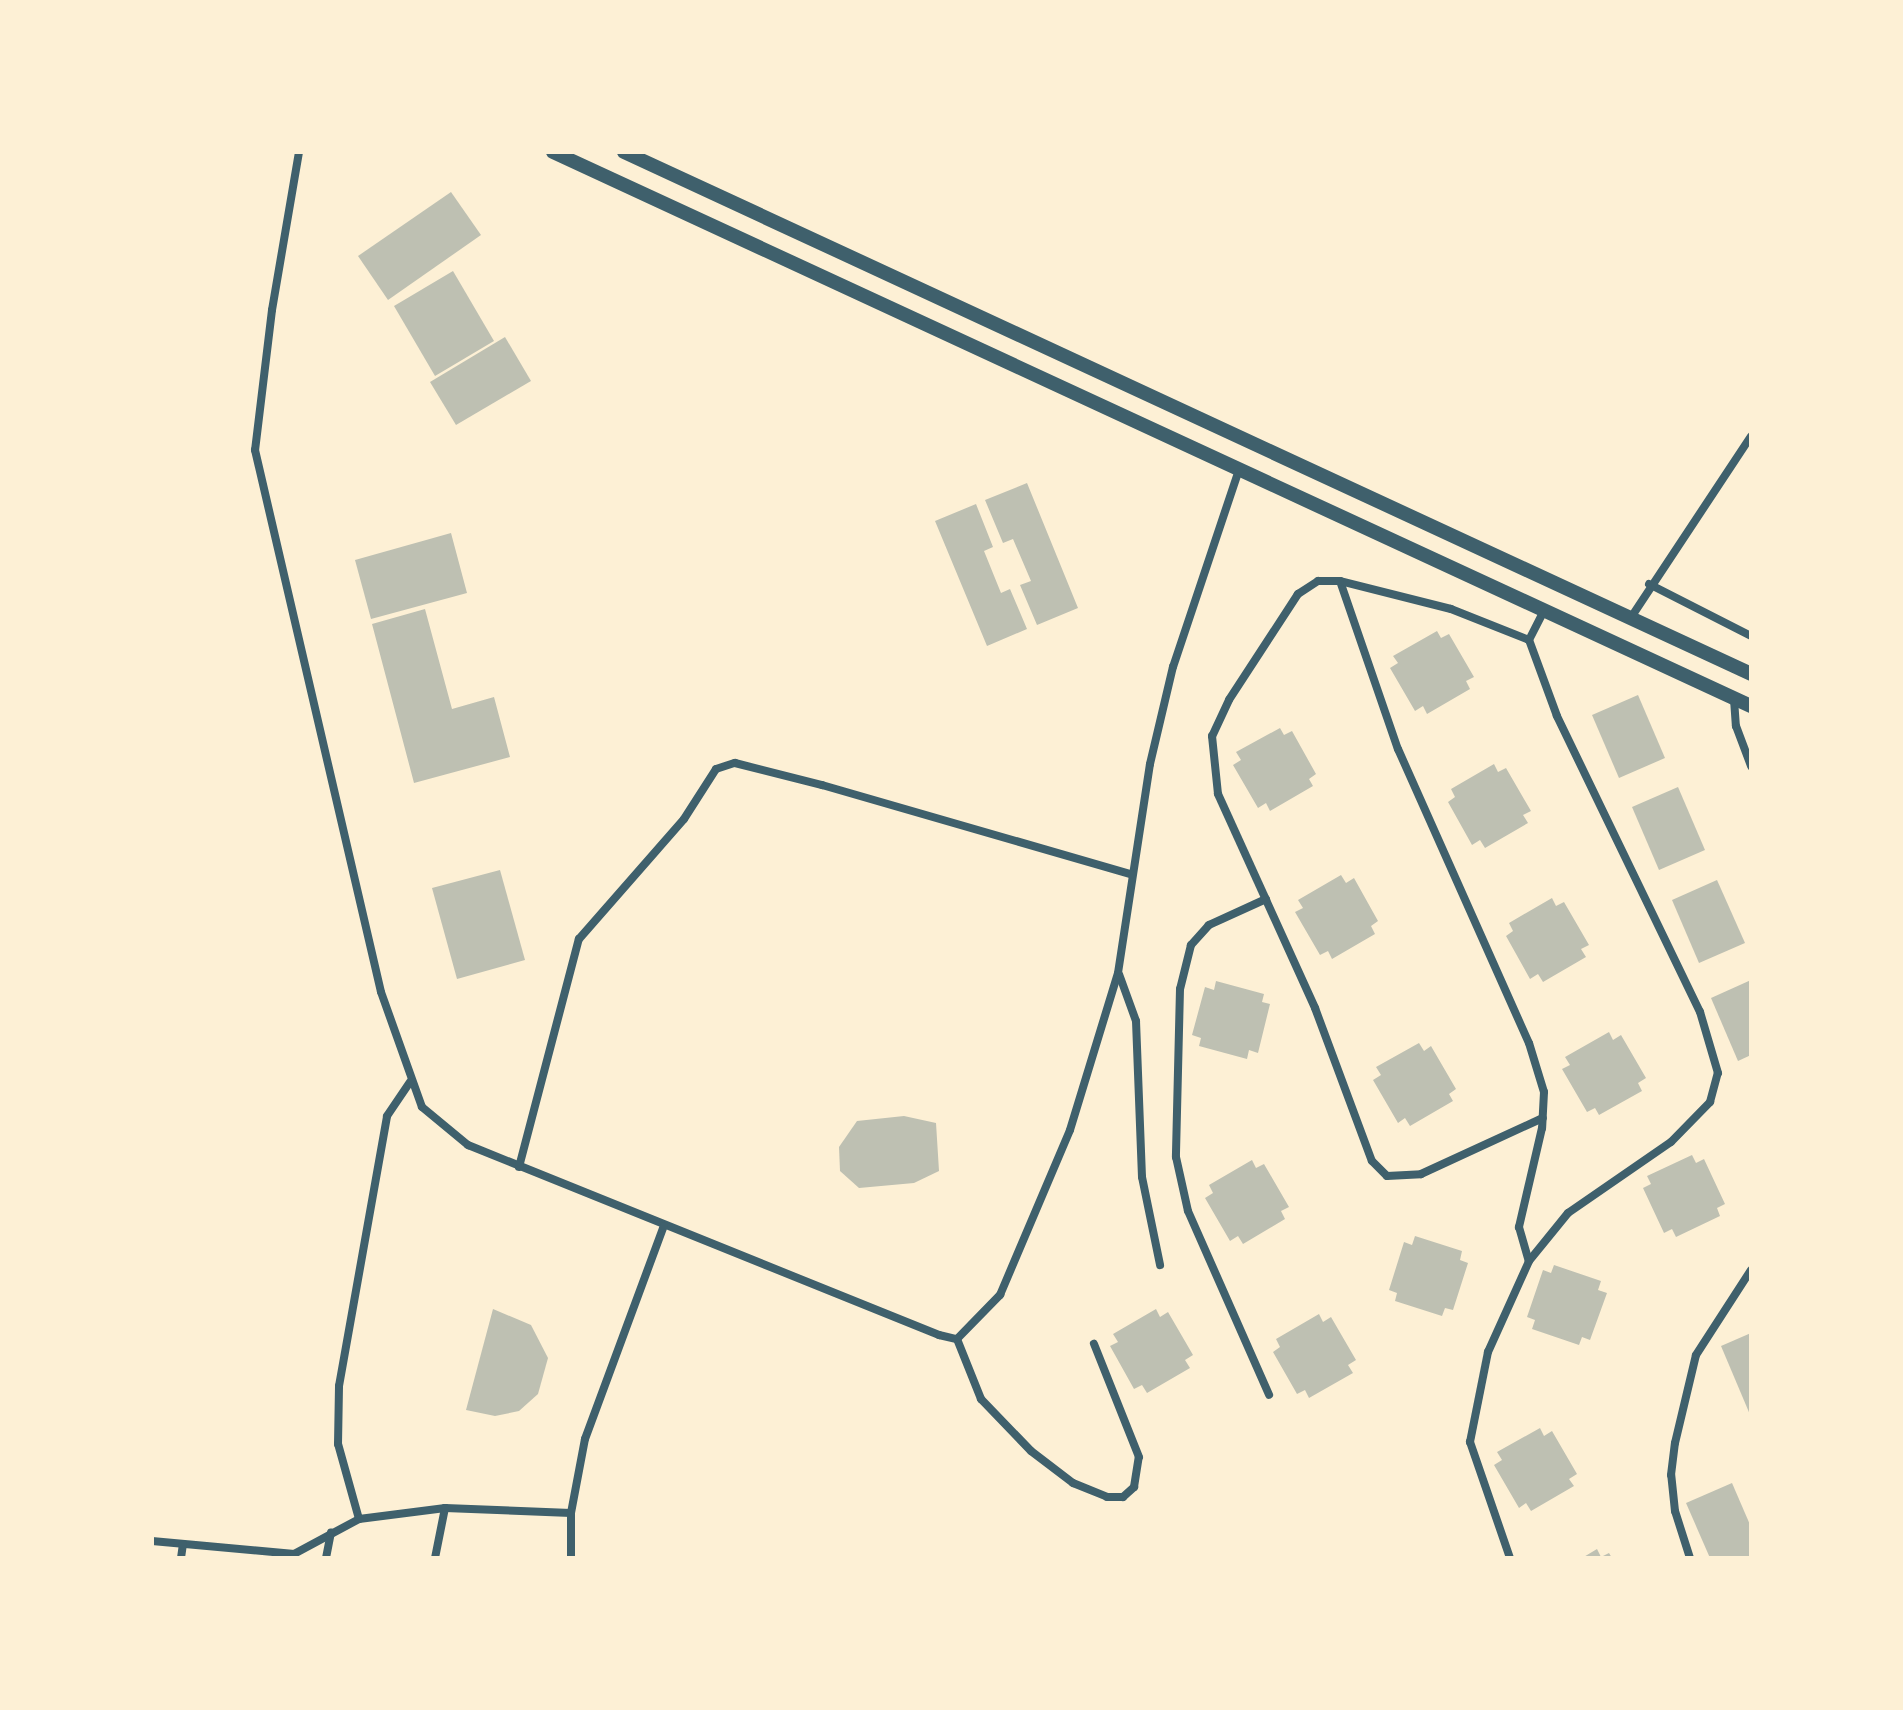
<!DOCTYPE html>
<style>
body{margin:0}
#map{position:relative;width:1903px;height:1710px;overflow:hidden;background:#fdf0d5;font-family:Quicksand,sans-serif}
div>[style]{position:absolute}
.building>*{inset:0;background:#bec0b2}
.minor>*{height:8px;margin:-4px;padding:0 4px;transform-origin:4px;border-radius:4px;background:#3f606c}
.tertiary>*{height:14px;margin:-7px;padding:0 7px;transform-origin:7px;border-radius:7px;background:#3f606c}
span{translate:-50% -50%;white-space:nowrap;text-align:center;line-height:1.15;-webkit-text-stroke:6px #fdf0d5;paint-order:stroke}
.frame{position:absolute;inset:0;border:154px solid #fdf0d5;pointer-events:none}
</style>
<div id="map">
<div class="building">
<i style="clip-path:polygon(451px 192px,481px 235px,388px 300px,358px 256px)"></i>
<i style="clip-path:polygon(453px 271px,494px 341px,435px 376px,394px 306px)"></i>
<i style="clip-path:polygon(505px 337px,531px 381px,456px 425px,430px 382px)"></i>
<i style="clip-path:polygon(1027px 483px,1078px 608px,1037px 625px,1020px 585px,1031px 581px,1013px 539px,1003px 543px,985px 500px)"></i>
<i style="clip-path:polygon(976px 504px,993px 547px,984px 551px,1001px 593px,1010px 589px,1027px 629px,987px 646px,935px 521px)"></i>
<i style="clip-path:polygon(451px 533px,467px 593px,371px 619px,355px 560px)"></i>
<i style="clip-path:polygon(425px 609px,452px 709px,494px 697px,510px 757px,414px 783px,372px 624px)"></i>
<i style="clip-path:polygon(1437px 631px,1441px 638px,1449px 634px,1474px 677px,1466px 681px,1470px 689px,1427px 714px,1423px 706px,1415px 711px,1390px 668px,1398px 663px,1393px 656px)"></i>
<i style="clip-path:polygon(1638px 695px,1665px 758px,1619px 778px,1592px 715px)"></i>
<i style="clip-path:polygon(1280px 728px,1284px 735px,1292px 731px,1316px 774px,1309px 779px,1313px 786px,1270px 811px,1266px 803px,1258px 808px,1233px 765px,1241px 760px,1236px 752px)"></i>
<i style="clip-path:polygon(1494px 764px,1498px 772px,1506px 768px,1531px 811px,1523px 815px,1528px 823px,1485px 848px,1480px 840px,1472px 845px,1448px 802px,1455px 797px,1451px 789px)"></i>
<i style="clip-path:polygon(1678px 787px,1705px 850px,1659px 870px,1632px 807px)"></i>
<i style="clip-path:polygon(500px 870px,525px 960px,457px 979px,432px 888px)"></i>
<i style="clip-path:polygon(1341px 875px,1346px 883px,1354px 878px,1378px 921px,1371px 926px,1375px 934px,1332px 959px,1328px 951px,1320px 955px,1295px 912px,1303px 908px,1298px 900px)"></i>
<i style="clip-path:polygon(1717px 880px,1745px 943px,1699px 963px,1672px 900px)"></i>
<i style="clip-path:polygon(1552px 898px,1556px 906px,1564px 902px,1589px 945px,1581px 949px,1586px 957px,1543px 982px,1538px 974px,1530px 979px,1506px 936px,1513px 931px,1509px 923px)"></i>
<i style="clip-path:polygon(1751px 980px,1751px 1055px,1738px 1061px,1711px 998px)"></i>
<i style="clip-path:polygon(1216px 981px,1264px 994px,1262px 1002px,1270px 1004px,1258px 1053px,1249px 1050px,1247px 1059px,1199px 1046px,1201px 1038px,1192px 1035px,1205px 987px,1214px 990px)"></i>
<i style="clip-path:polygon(1609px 1032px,1613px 1040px,1621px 1035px,1646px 1078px,1638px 1083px,1642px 1091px,1599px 1115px,1595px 1108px,1587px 1112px,1562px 1069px,1570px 1065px,1565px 1057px)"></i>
<i style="clip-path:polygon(1419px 1043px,1424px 1051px,1431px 1046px,1456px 1089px,1449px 1094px,1453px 1101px,1410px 1126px,1405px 1118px,1398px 1123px,1373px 1080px,1381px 1075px,1376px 1067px)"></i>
<i style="clip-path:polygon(904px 1116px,936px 1123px,939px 1171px,914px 1183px,859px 1188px,840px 1171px,839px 1147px,857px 1121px)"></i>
<i style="clip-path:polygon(1692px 1155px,1696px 1163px,1704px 1159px,1725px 1204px,1717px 1208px,1720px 1216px,1676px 1237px,1672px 1229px,1664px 1233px,1643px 1188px,1651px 1184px,1647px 1176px)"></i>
<i style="clip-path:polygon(1252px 1160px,1256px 1168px,1264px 1164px,1289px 1207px,1281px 1211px,1285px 1219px,1243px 1244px,1238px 1236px,1230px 1241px,1205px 1198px,1213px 1193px,1209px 1185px)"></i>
<i style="clip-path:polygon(1415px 1236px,1462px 1251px,1460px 1260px,1468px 1263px,1453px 1310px,1445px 1308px,1442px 1316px,1395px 1301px,1397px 1293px,1389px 1290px,1404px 1242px,1412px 1245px)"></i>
<i style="clip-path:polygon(1554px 1265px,1601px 1281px,1598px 1290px,1607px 1293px,1590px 1340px,1582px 1337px,1579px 1345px,1532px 1329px,1535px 1320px,1527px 1317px,1543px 1270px,1551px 1273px)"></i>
<i style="clip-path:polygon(493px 1309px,531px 1325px,548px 1358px,538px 1394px,519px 1411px,495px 1416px,466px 1410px)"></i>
<i style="clip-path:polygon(1156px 1309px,1160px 1317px,1168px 1312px,1193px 1355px,1185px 1360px,1190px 1368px,1147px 1393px,1142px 1385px,1134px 1389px,1110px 1346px,1118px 1342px,1113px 1334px)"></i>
<i style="clip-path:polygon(1319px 1314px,1323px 1322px,1331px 1317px,1356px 1360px,1348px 1365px,1353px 1373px,1309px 1398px,1305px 1390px,1297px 1394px,1273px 1352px,1280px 1347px,1276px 1339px)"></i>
<i style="clip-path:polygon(1751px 1333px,1751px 1417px,1721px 1346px)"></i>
<i style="clip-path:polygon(1540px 1428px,1544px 1436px,1552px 1431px,1577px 1474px,1569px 1479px,1574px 1486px,1531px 1511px,1526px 1503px,1519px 1508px,1494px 1465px,1502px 1460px,1497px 1452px)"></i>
<i style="clip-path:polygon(1732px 1483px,1751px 1527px,1751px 1558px,1710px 1558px,1686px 1503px)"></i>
<i style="clip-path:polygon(1597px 1549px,1601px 1557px,1609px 1553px,1612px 1558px,1582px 1558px)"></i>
</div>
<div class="minor">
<i style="left:299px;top:152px;width:160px;rotate:99.7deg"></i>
<i style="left:272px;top:310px;width:141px;rotate:96.9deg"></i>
<i style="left:255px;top:450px;width:556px;rotate:76.91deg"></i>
<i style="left:381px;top:992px;width:122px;rotate:70.4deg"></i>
<i style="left:422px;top:1107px;width:60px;rotate:39.6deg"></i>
<i style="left:468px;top:1145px;width:508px;rotate:21.97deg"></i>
<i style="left:939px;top:1335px;width:18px;rotate:13deg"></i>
<i style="left:957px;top:1339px;width:62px;rotate:-45.7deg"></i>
<i style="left:1000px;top:1295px;width:179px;rotate:-67deg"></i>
<i style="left:1070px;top:1130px;width:164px;rotate:-73deg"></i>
<i style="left:1118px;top:973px;width:211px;rotate:-81.3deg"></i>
<i style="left:1150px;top:764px;width:100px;rotate:-76.7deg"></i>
<i style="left:1173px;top:667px;width:208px;rotate:-71.5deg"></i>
<i style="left:1340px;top:581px;width:178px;rotate:71deg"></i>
<i style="left:1398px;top:749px;width:322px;rotate:66deg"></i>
<i style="left:1529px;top:1043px;width:51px;rotate:73deg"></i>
<i style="left:1544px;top:1092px;width:36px;rotate:93deg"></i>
<i style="left:1542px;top:1128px;width:102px;rotate:103.1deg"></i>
<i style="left:1519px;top:1227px;width:35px;rotate:74deg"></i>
<i style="left:1649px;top:584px;width:114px;rotate:27deg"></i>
<i style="left:1630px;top:619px;width:219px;rotate:-56.5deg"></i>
<i style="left:1529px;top:640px;width:84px;rotate:-158.3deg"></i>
<i style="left:1451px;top:609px;width:114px;rotate:-165.8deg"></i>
<i style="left:1340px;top:581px;width:22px;rotate:180deg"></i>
<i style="left:1318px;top:581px;width:24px;rotate:147deg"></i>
<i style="left:1298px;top:594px;width:126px;rotate:123.1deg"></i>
<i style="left:1229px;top:700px;width:40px;rotate:115deg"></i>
<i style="left:1212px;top:736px;width:58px;rotate:84.1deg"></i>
<i style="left:1218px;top:794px;width:235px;rotate:65.6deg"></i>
<i style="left:1315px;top:1008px;width:163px;rotate:69.6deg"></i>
<i style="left:1372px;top:1161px;width:21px;rotate:45deg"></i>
<i style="left:1387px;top:1176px;width:34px;rotate:-3deg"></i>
<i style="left:1421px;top:1174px;width:134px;rotate:-24.7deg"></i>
<i style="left:1734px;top:699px;width:27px;rotate:86deg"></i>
<i style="left:1736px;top:726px;width:43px;rotate:69.4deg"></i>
<i style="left:1266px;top:899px;width:63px;rotate:155.5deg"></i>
<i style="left:1209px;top:925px;width:27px;rotate:132deg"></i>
<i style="left:1191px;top:945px;width:45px;rotate:104deg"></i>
<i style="left:1180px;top:989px;width:168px;rotate:91.4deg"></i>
<i style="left:1176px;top:1157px;width:55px;rotate:77.5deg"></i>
<i style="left:1188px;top:1211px;width:201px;rotate:66.2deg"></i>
<i style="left:1119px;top:974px;width:50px;rotate:70.1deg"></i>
<i style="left:1136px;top:1021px;width:156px;rotate:87.8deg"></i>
<i style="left:1142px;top:1177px;width:90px;rotate:78.4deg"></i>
<i style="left:519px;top:1167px;width:236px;rotate:-75.3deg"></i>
<i style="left:579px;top:939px;width:159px;rotate:-48.8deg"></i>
<i style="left:684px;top:819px;width:59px;rotate:-57.4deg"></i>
<i style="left:716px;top:769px;width:20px;rotate:-18deg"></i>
<i style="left:735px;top:763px;width:90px;rotate:14.2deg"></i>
<i style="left:822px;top:785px;width:322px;rotate:16.1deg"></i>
<i style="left:957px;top:1339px;width:65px;rotate:68.2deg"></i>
<i style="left:981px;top:1399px;width:72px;rotate:46.1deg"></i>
<i style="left:1031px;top:1451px;width:53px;rotate:37.3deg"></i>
<i style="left:1073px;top:1483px;width:37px;rotate:22deg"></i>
<i style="left:1107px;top:1497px;width:16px"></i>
<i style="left:1123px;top:1497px;width:15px;rotate:-42deg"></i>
<i style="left:1134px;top:1487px;width:30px;rotate:-81deg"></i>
<i style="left:1139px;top:1457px;width:122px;rotate:-111.7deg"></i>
<i style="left:359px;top:1519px;width:78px;rotate:-105.6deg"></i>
<i style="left:338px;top:1444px;width:58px;rotate:-89deg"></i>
<i style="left:339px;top:1386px;width:274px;rotate:-79.9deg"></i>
<i style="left:387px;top:1116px;width:41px;rotate:-55.9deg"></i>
<i style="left:152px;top:1541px;width:143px;rotate:5.2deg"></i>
<i style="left:294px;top:1554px;width:74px;rotate:-28.3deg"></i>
<i style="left:359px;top:1519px;width:87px;rotate:-7.3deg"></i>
<i style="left:445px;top:1508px;width:126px;rotate:2.3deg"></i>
<i style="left:181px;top:1558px;width:14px;rotate:-82deg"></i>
<i style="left:326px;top:1558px;width:26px;rotate:-79deg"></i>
<i style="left:435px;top:1558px;width:51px;rotate:-78.7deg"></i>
<i style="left:571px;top:1558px;width:45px;rotate:-90deg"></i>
<i style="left:571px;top:1513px;width:75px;rotate:-79.3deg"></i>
<i style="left:585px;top:1439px;width:227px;rotate:-69.7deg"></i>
<i style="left:1510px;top:1558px;width:123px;rotate:-109deg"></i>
<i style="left:1470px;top:1442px;width:92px;rotate:-78.7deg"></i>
<i style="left:1488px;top:1352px;width:100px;rotate:-65.7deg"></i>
<i style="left:1529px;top:1261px;width:62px;rotate:-50.9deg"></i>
<i style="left:1568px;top:1213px;width:125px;rotate:-34.6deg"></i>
<i style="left:1671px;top:1142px;width:56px;rotate:-45.7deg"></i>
<i style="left:1710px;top:1102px;width:30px;rotate:-75deg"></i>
<i style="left:1718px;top:1073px;width:64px;rotate:-106.4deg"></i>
<i style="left:1700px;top:1012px;width:329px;rotate:-115.8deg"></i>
<i style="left:1557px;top:716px;width:81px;rotate:-110.2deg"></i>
<i style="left:1529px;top:640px;width:31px;rotate:-63deg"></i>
<i style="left:1690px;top:1558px;width:49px;rotate:-107.7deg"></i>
<i style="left:1675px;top:1511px;width:36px;rotate:-96deg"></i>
<i style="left:1671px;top:1475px;width:32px;rotate:-83deg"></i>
<i style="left:1675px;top:1443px;width:90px;rotate:-76.6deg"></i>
<i style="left:1696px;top:1355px;width:101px;rotate:-57.1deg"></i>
</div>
<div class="tertiary">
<i style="left:553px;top:152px;width:1320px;rotate:24.82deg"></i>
<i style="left:624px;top:152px;width:1242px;rotate:24.85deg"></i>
</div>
<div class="frame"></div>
</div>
